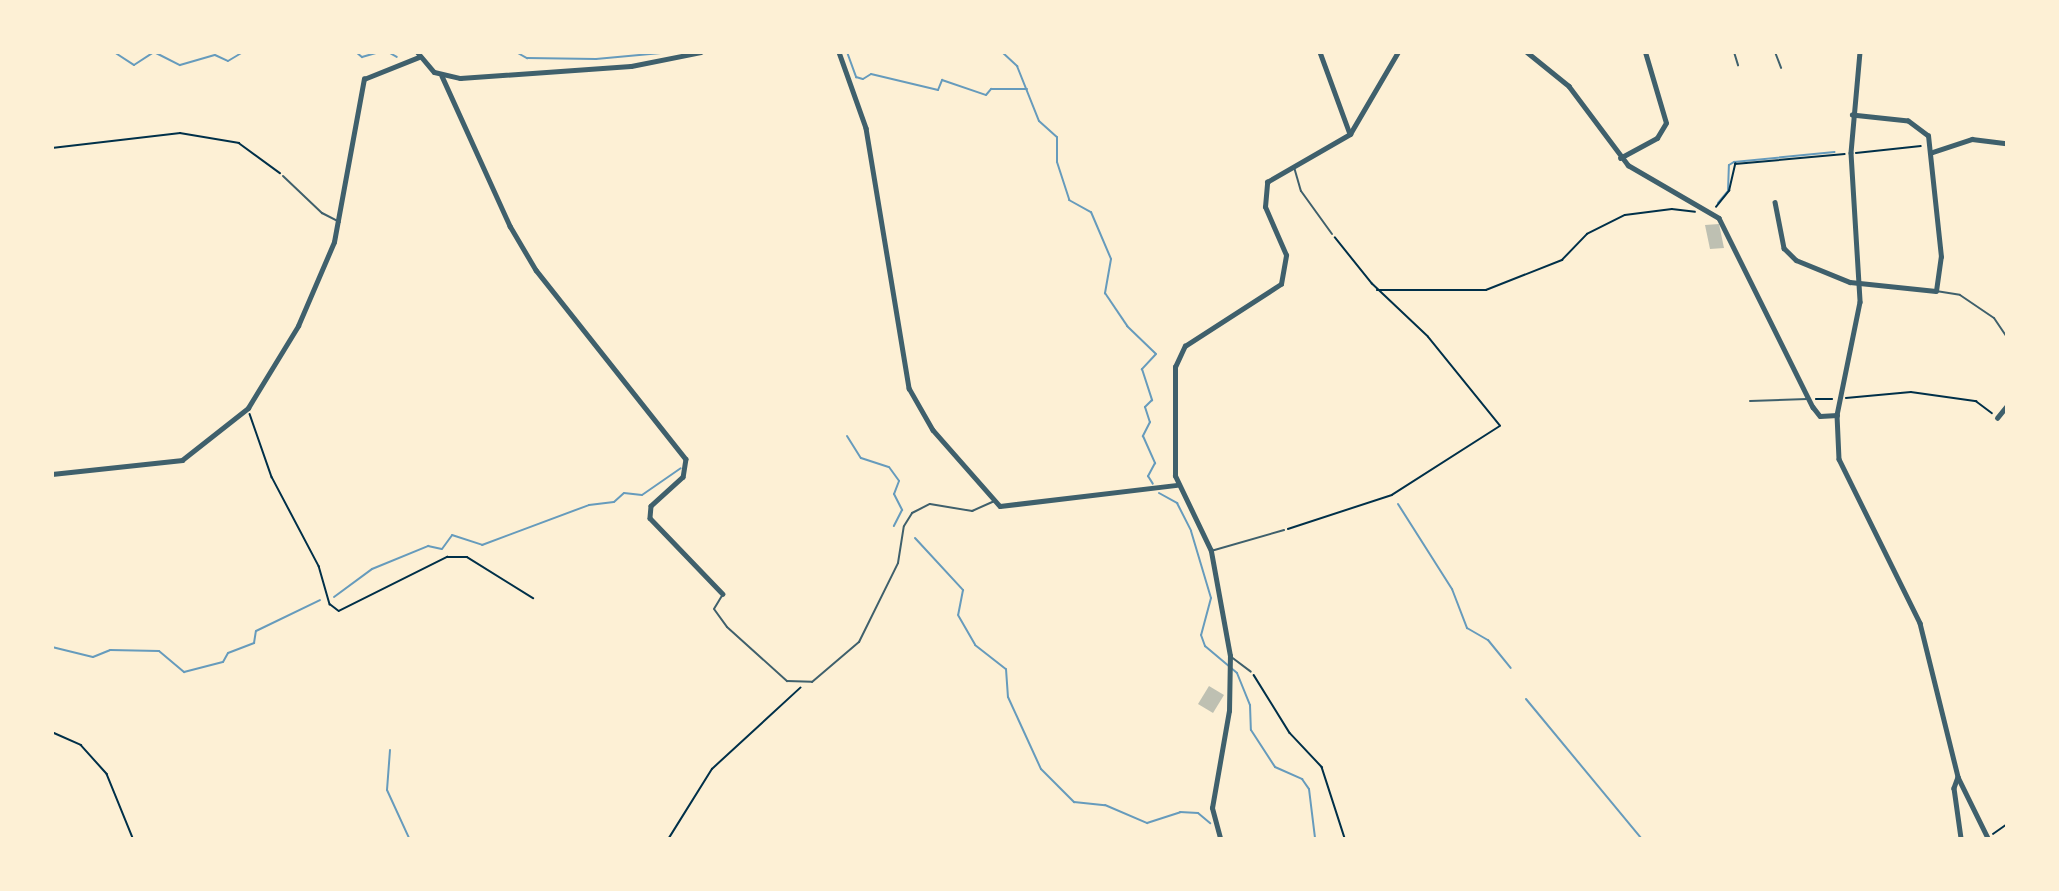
<!DOCTYPE html>
<style>
body{margin:0}
#map{position:relative;width:2059px;height:891px;overflow:hidden;background:#fdf0d5;font-family:"Sofia Sans Condensed",sans-serif}
div>[style]{position:absolute}
.stream>*{height:2px;margin:-1px;padding:0 1px;transform-origin:1px;border-radius:1px;background:#669bbc}
.building>*{inset:0;background:#bec0b2}
.path>*{height:1.5px;margin:-0.75px;padding:0 0.75px;transform-origin:0.75px;border-radius:0.75px;background:#003049}
.service>*{height:2px;margin:-1px;padding:0 1px;transform-origin:1px;border-radius:1px;background:#3f606c}
.minor>*{height:4.5px;margin:-2.25px;padding:0 2.25px;transform-origin:2.25px;border-radius:2.25px;background:#3f606c}
.tertiary>*{height:5px;margin:-2.5px;padding:0 2.5px;transform-origin:2.5px;border-radius:2.5px;background:#3f606c}
span{translate:-50% -50%;white-space:nowrap;text-align:center;line-height:1.15;-webkit-text-stroke:4.5px #fdf0d5;paint-order:stroke}
.frame{position:absolute;inset:0;border:54px solid #fdf0d5;pointer-events:none}
</style>
<div id="map">
<div class="stream">
<i style="left:114px;top:52px;width:24px;rotate:33deg"></i>
<i style="left:134px;top:65px;width:24px;rotate:-33deg"></i>
<i style="left:154px;top:52px;width:29px;rotate:27deg"></i>
<i style="left:180px;top:65px;width:36px;rotate:-16deg"></i>
<i style="left:215px;top:55px;width:14px;rotate:25deg"></i>
<i style="left:228px;top:61px;width:17px;rotate:-31deg"></i>
<i style="left:261px;top:52px;width:31px"></i>
<i style="left:356px;top:52px;width:8px;rotate:40deg"></i>
<i style="left:362px;top:57px;width:18px;rotate:-16deg"></i>
<i style="left:388px;top:52px;width:10px;rotate:29deg"></i>
<i style="left:516px;top:52px;width:13px;rotate:29deg"></i>
<i style="left:527px;top:58px;width:69px;rotate:0.8deg"></i>
<i style="left:596px;top:59px;width:76px;rotate:-5.3deg"></i>
<i style="left:847px;top:52px;width:27px;rotate:70deg"></i>
<i style="left:856px;top:77px;width:7px;rotate:16deg"></i>
<i style="left:863px;top:79px;width:9px;rotate:-32deg"></i>
<i style="left:871px;top:74px;width:69px;rotate:13.4deg"></i>
<i style="left:938px;top:90px;width:11px;rotate:-68deg"></i>
<i style="left:942px;top:80px;width:46px;rotate:18.8deg"></i>
<i style="left:986px;top:95px;width:8px;rotate:-50deg"></i>
<i style="left:991px;top:89px;width:36px"></i>
<i style="left:1002px;top:52px;width:21px;rotate:43deg"></i>
<i style="left:1017px;top:66px;width:59px;rotate:68.2deg"></i>
<i style="left:1039px;top:121px;width:24px;rotate:42deg"></i>
<i style="left:1057px;top:137px;width:25px;rotate:90deg"></i>
<i style="left:1057px;top:162px;width:40px;rotate:72deg"></i>
<i style="left:1069px;top:200px;width:25px;rotate:29deg"></i>
<i style="left:1091px;top:212px;width:51px;rotate:66.9deg"></i>
<i style="left:1111px;top:259px;width:35px;rotate:100deg"></i>
<i style="left:1105px;top:293px;width:40px;rotate:56deg"></i>
<i style="left:1127px;top:326px;width:40px;rotate:44deg"></i>
<i style="left:1156px;top:354px;width:21px;rotate:133deg"></i>
<i style="left:1142px;top:369px;width:33px;rotate:72deg"></i>
<i style="left:1152px;top:400px;width:10px;rotate:135deg"></i>
<i style="left:1145px;top:407px;width:16px;rotate:72deg"></i>
<i style="left:1150px;top:422px;width:16px;rotate:117deg"></i>
<i style="left:1143px;top:436px;width:30px;rotate:66deg"></i>
<i style="left:1155px;top:463px;width:15px;rotate:118deg"></i>
<i style="left:1148px;top:476px;width:9px;rotate:58deg"></i>
<i style="left:1718px;top:203px;width:16px;rotate:-50deg"></i>
<i style="left:1728px;top:191px;width:26px;rotate:-88deg"></i>
<i style="left:1729px;top:165px;width:6px;rotate:-31deg"></i>
<i style="left:1734px;top:162px;width:101px;rotate:-5.7deg"></i>
<i style="left:847px;top:436px;width:26px;rotate:58deg"></i>
<i style="left:861px;top:458px;width:29px;rotate:18deg"></i>
<i style="left:889px;top:467px;width:17px;rotate:54deg"></i>
<i style="left:899px;top:481px;width:14px;rotate:111deg"></i>
<i style="left:894px;top:494px;width:18px;rotate:63deg"></i>
<i style="left:902px;top:510px;width:18px;rotate:117deg"></i>
<i style="left:1159px;top:493px;width:21px;rotate:29deg"></i>
<i style="left:1177px;top:503px;width:31px;rotate:63deg"></i>
<i style="left:1191px;top:531px;width:70px;rotate:73.4deg"></i>
<i style="left:1211px;top:598px;width:38px;rotate:105deg"></i>
<i style="left:1201px;top:635px;width:12px;rotate:70deg"></i>
<i style="left:1205px;top:646px;width:42px;rotate:40.2deg"></i>
<i style="left:1237px;top:673px;width:35px;rotate:68deg"></i>
<i style="left:1250px;top:705px;width:25px;rotate:88deg"></i>
<i style="left:1251px;top:730px;width:44px;rotate:57deg"></i>
<i style="left:1275px;top:767px;width:30px;rotate:24deg"></i>
<i style="left:1302px;top:779px;width:12px;rotate:55deg"></i>
<i style="left:1309px;top:789px;width:49px;rotate:83deg"></i>
<i style="left:1398px;top:504px;width:101px;rotate:57.6deg"></i>
<i style="left:1452px;top:589px;width:42px;rotate:69deg"></i>
<i style="left:1467px;top:628px;width:24px;rotate:30deg"></i>
<i style="left:1488px;top:640px;width:36px;rotate:51deg"></i>
<i style="left:915px;top:538px;width:71px;rotate:47.3deg"></i>
<i style="left:963px;top:590px;width:25px;rotate:101deg"></i>
<i style="left:958px;top:615px;width:34px;rotate:60deg"></i>
<i style="left:975px;top:645px;width:39px;rotate:38deg"></i>
<i style="left:1006px;top:669px;width:28px;rotate:86deg"></i>
<i style="left:1008px;top:697px;width:79px;rotate:65.4deg"></i>
<i style="left:1041px;top:769px;width:47px;rotate:45deg"></i>
<i style="left:1074px;top:802px;width:31px;rotate:6deg"></i>
<i style="left:1105px;top:805px;width:46px;rotate:23.2deg"></i>
<i style="left:1147px;top:823px;width:35px;rotate:-18deg"></i>
<i style="left:1180px;top:812px;width:18px;rotate:3deg"></i>
<i style="left:1198px;top:813px;width:16px;rotate:40deg"></i>
<i style="left:334px;top:597px;width:47px;rotate:-36.4deg"></i>
<i style="left:372px;top:569px;width:61px;rotate:-22.3deg"></i>
<i style="left:428px;top:546px;width:14px;rotate:12deg"></i>
<i style="left:442px;top:549px;width:17px;rotate:-54deg"></i>
<i style="left:452px;top:535px;width:32px;rotate:18deg"></i>
<i style="left:482px;top:545px;width:114px;rotate:-20.5deg"></i>
<i style="left:589px;top:505px;width:25px;rotate:-7deg"></i>
<i style="left:614px;top:502px;width:13px;rotate:-42deg"></i>
<i style="left:624px;top:493px;width:18px;rotate:6deg"></i>
<i style="left:642px;top:495px;width:47px;rotate:-34.7deg"></i>
<i style="left:52px;top:647px;width:42px;rotate:13.7deg"></i>
<i style="left:93px;top:657px;width:18px;rotate:-22deg"></i>
<i style="left:110px;top:650px;width:49px;rotate:1.2deg"></i>
<i style="left:159px;top:651px;width:33px;rotate:40deg"></i>
<i style="left:184px;top:672px;width:40px;rotate:-14.4deg"></i>
<i style="left:223px;top:662px;width:10px;rotate:-61deg"></i>
<i style="left:228px;top:653px;width:28px;rotate:-21deg"></i>
<i style="left:254px;top:643px;width:12px;rotate:-81deg"></i>
<i style="left:256px;top:631px;width:71px;rotate:-25.8deg"></i>
<i style="left:1526px;top:699px;width:180px;rotate:50.4deg"></i>
<i style="left:390px;top:750px;width:40px;rotate:94.3deg"></i>
<i style="left:387px;top:790px;width:53px;rotate:65.4deg"></i>
</div>
<div class="building">
<i style="clip-path:polygon(1719px 224px,1724px 248px,1710px 249px,1705px 225px)"></i>
<i style="clip-path:polygon(1209px 686px,1224px 695px,1213px 713px,1198px 704px)"></i>
</div>
<div class="path">
<i style="left:52px;top:148px;width:129px;rotate:-6.7deg"></i>
<i style="left:180px;top:133px;width:60px;rotate:9.6deg"></i>
<i style="left:239px;top:143px;width:51px;rotate:36.2deg"></i>
<i style="left:1856px;top:153px;width:65px;rotate:-6.1deg"></i>
<i style="left:1716px;top:207px;width:21px;rotate:-51deg"></i>
<i style="left:1729px;top:191px;width:28px;rotate:-77deg"></i>
<i style="left:1735px;top:164px;width:110px;rotate:-5.2deg"></i>
<i style="left:1377px;top:290px;width:109px"></i>
<i style="left:1486px;top:290px;width:82px;rotate:-21.5deg"></i>
<i style="left:1562px;top:260px;width:36px;rotate:-46deg"></i>
<i style="left:1587px;top:234px;width:42px;rotate:-26.6deg"></i>
<i style="left:1625px;top:215px;width:47px;rotate:-7.3deg"></i>
<i style="left:1672px;top:209px;width:23px;rotate:7deg"></i>
<i style="left:1846px;top:398px;width:65px;rotate:-5.3deg"></i>
<i style="left:1911px;top:392px;width:66px;rotate:7.9deg"></i>
<i style="left:1976px;top:401px;width:20px;rotate:37deg"></i>
<i style="left:1816px;top:399px;width:16px"></i>
<i style="left:250px;top:414px;width:67px;rotate:70.8deg"></i>
<i style="left:272px;top:477px;width:101px;rotate:62.2deg"></i>
<i style="left:319px;top:566px;width:40px;rotate:74deg"></i>
<i style="left:330px;top:604px;width:11px;rotate:38deg"></i>
<i style="left:339px;top:611px;width:121px;rotate:-26.6deg"></i>
<i style="left:447px;top:557px;width:20px"></i>
<i style="left:467px;top:557px;width:78px;rotate:31.8deg"></i>
<i style="left:1288px;top:529px;width:109px;rotate:-18.1deg"></i>
<i style="left:1392px;top:495px;width:128px;rotate:-32.6deg"></i>
<i style="left:1500px;top:426px;width:114px;rotate:-129deg"></i>
<i style="left:1428px;top:337px;width:77px;rotate:-136.6deg"></i>
<i style="left:1372px;top:284px;width:59px;rotate:-128.8deg"></i>
<i style="left:1254px;top:675px;width:68px;rotate:58.2deg"></i>
<i style="left:1290px;top:733px;width:47px;rotate:46.7deg"></i>
<i style="left:1322px;top:767px;width:75px;rotate:72.1deg"></i>
<i style="left:52px;top:732px;width:32px;rotate:24deg"></i>
<i style="left:81px;top:745px;width:39px;rotate:48deg"></i>
<i style="left:107px;top:774px;width:69px;rotate:67.9deg"></i>
<i style="left:1993px;top:834px;width:16px;rotate:-35deg"></i>
<i style="left:669px;top:838px;width:81px;rotate:-58.1deg"></i>
<i style="left:712px;top:769px;width:120px;rotate:-42.6deg"></i>
</div>
<div class="service">
<i style="left:1734px;top:52px;width:14px;rotate:73deg"></i>
<i style="left:1775px;top:52px;width:17px;rotate:69deg"></i>
<i style="left:1294px;top:167px;width:25px;rotate:74deg"></i>
<i style="left:1301px;top:191px;width:53px;rotate:54.2deg"></i>
<i style="left:283px;top:176px;width:54px;rotate:43.5deg"></i>
<i style="left:322px;top:213px;width:20px;rotate:27deg"></i>
<i style="left:1936px;top:291px;width:24px;rotate:9deg"></i>
<i style="left:1960px;top:295px;width:41px;rotate:34.1deg"></i>
<i style="left:1994px;top:318px;width:22px;rotate:56deg"></i>
<i style="left:1750px;top:401px;width:57px;rotate:-2deg"></i>
<i style="left:1211px;top:551px;width:76px;rotate:-16deg"></i>
<i style="left:723px;top:594px;width:17px;rotate:121deg"></i>
<i style="left:714px;top:609px;width:22px;rotate:54deg"></i>
<i style="left:727px;top:627px;width:81px;rotate:42deg"></i>
<i style="left:787px;top:681px;width:25px;rotate:2deg"></i>
<i style="left:812px;top:682px;width:62px;rotate:-40.4deg"></i>
<i style="left:859px;top:642px;width:88px;rotate:-63.7deg"></i>
<i style="left:898px;top:563px;width:37px;rotate:-81deg"></i>
<i style="left:904px;top:526px;width:15px;rotate:-58deg"></i>
<i style="left:912px;top:513px;width:20px;rotate:-27deg"></i>
<i style="left:930px;top:504px;width:43px;rotate:9.5deg"></i>
<i style="left:972px;top:511px;width:24px;rotate:-24deg"></i>
<i style="left:1230px;top:656px;width:26px;rotate:37deg"></i>
</div>
<div class="minor">
<i style="left:839px;top:52px;width:81px;rotate:70.4deg"></i>
<i style="left:866px;top:128px;width:264px;rotate:80.6deg"></i>
<i style="left:909px;top:388px;width:48px;rotate:60.3deg"></i>
<i style="left:933px;top:430px;width:101px;rotate:48.6deg"></i>
<i style="left:1000px;top:506px;width:178px;rotate:-6.8deg"></i>
<i style="left:1320px;top:52px;width:87px;rotate:69.9deg"></i>
<i style="left:1527px;top:52px;width:54px;rotate:39deg"></i>
<i style="left:1569px;top:86px;width:99px;rotate:53.2deg"></i>
<i style="left:1628px;top:165px;width:105px;rotate:30.2deg"></i>
<i style="left:1719px;top:218px;width:211px;rotate:63.6deg"></i>
<i style="left:1813px;top:407px;width:11px;rotate:52deg"></i>
<i style="left:1820px;top:416px;width:17px;rotate:-3deg"></i>
<i style="left:1860px;top:52px;width:101px;rotate:95.1deg"></i>
<i style="left:1851px;top:153px;width:149px;rotate:86.5deg"></i>
<i style="left:1860px;top:302px;width:115px;rotate:101.5deg"></i>
<i style="left:1837px;top:415px;width:44px;rotate:87.4deg"></i>
<i style="left:1839px;top:459px;width:183px;rotate:63.7deg"></i>
<i style="left:1920px;top:623px;width:159px;rotate:76.1deg"></i>
<i style="left:1958px;top:777px;width:68px;rotate:63.8deg"></i>
<i style="left:442px;top:76px;width:165px;rotate:65.6deg"></i>
<i style="left:510px;top:226px;width:51px;rotate:59.4deg"></i>
<i style="left:536px;top:270px;width:241px;rotate:51.6deg"></i>
<i style="left:686px;top:459px;width:18px;rotate:99deg"></i>
<i style="left:683px;top:477px;width:43px;rotate:137.8deg"></i>
<i style="left:651px;top:506px;width:12px;rotate:95deg"></i>
<i style="left:650px;top:518px;width:105px;rotate:46.2deg"></i>
<i style="left:1933px;top:152px;width:41px;rotate:-18.4deg"></i>
<i style="left:1972px;top:139px;width:34px;rotate:7deg"></i>
<i style="left:1620px;top:158px;width:42px;rotate:-28.4deg"></i>
<i style="left:1657px;top:138px;width:17px;rotate:-59deg"></i>
<i style="left:1666px;top:123px;width:74px;rotate:-106.5deg"></i>
<i style="left:1775px;top:202px;width:47px;rotate:78.9deg"></i>
<i style="left:1784px;top:248px;width:17px;rotate:45deg"></i>
<i style="left:1796px;top:260px;width:58px;rotate:22.2deg"></i>
<i style="left:1850px;top:282px;width:86px;rotate:6deg"></i>
<i style="left:1936px;top:291px;width:34px;rotate:-82deg"></i>
<i style="left:1941px;top:257px;width:122px;rotate:-96.1deg"></i>
<i style="left:1928px;top:136px;width:25px;rotate:-143deg"></i>
<i style="left:1908px;top:121px;width:56px;rotate:-173.9deg"></i>
<i style="left:1997px;top:418px;width:14px;rotate:-51deg"></i>
<i style="left:52px;top:474px;width:131px;rotate:-6.1deg"></i>
<i style="left:182px;top:460px;width:84px;rotate:-38.2deg"></i>
<i style="left:248px;top:408px;width:96px;rotate:-58.6deg"></i>
<i style="left:298px;top:326px;width:91px;rotate:-66.8deg"></i>
<i style="left:334px;top:242px;width:166px;rotate:-79.6deg"></i>
<i style="left:364px;top:79px;width:59px;rotate:-21.8deg"></i>
<i style="left:1958px;top:777px;width:12px;rotate:110deg"></i>
<i style="left:1954px;top:788px;width:50px;rotate:82deg"></i>
<i style="left:1220px;top:838px;width:31px;rotate:-105deg"></i>
<i style="left:1212px;top:808px;width:98px;rotate:-80.1deg"></i>
<i style="left:1229px;top:711px;width:55px;rotate:-89deg"></i>
<i style="left:1230px;top:656px;width:107px;rotate:-100.3deg"></i>
<i style="left:1211px;top:551px;width:83px;rotate:-115.6deg"></i>
<i style="left:1175px;top:476px;width:109px;rotate:-90deg"></i>
<i style="left:1175px;top:367px;width:23px;rotate:-65deg"></i>
<i style="left:1185px;top:346px;width:114px;rotate:-32.9deg"></i>
<i style="left:1281px;top:284px;width:29px;rotate:-80deg"></i>
<i style="left:1286px;top:255px;width:52px;rotate:-113.6deg"></i>
<i style="left:1265px;top:207px;width:25px;rotate:-85deg"></i>
<i style="left:1267px;top:182px;width:96px;rotate:-30deg"></i>
<i style="left:1350px;top:134px;width:95px;rotate:-59.7deg"></i>
</div>
<div class="tertiary">
<i style="left:417px;top:52px;width:26px;rotate:50deg"></i>
<i style="left:434px;top:72px;width:27px;rotate:13deg"></i>
<i style="left:460px;top:78px;width:171px;rotate:-4deg"></i>
<i style="left:631px;top:66px;width:71px;rotate:-11.3deg"></i>
</div>
<div class="frame"></div>
</div>
